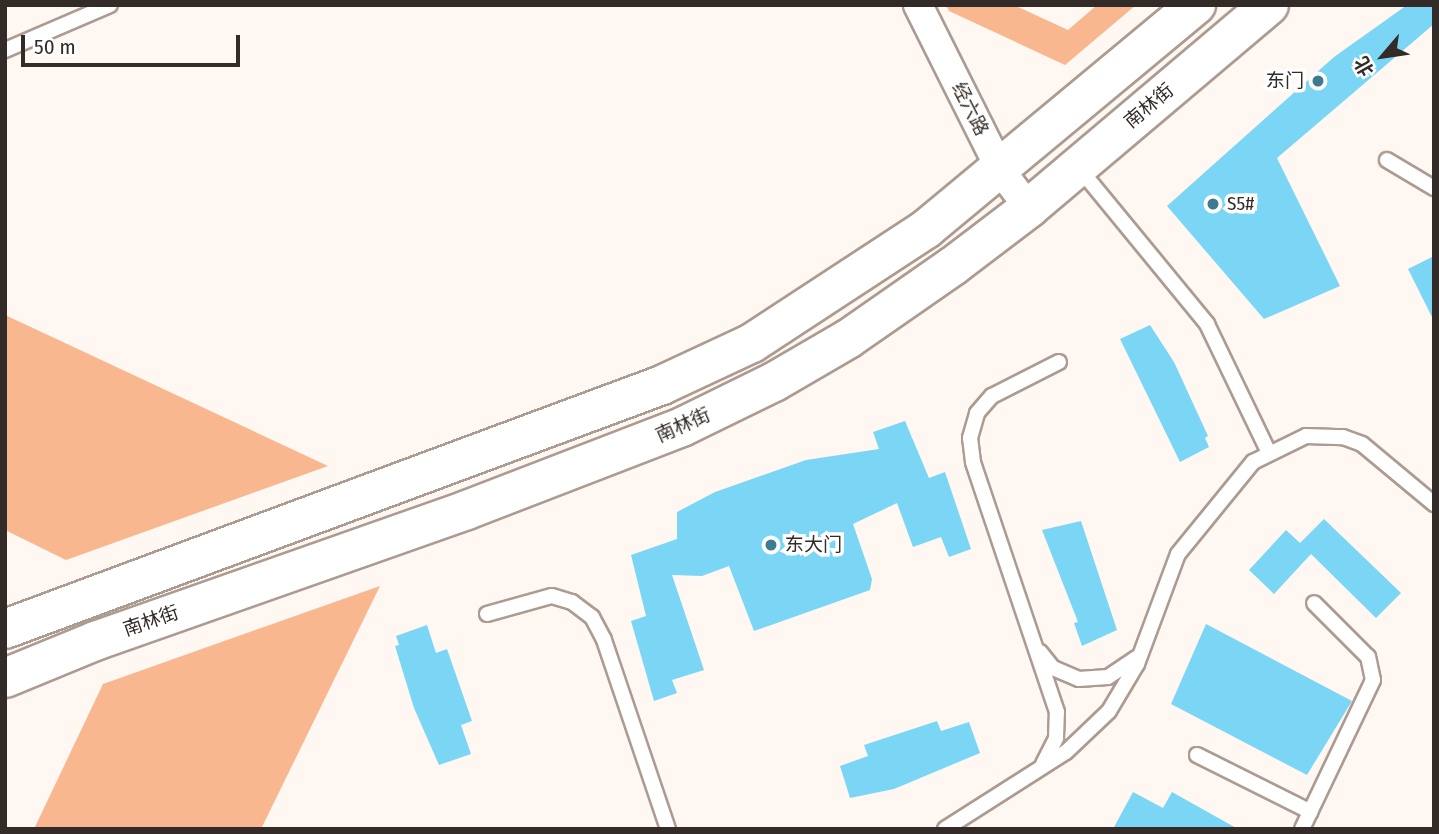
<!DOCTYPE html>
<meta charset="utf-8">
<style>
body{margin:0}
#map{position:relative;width:1439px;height:834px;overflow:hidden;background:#fef7f2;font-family:"Fira Sans Condensed","Noto Sans SC",sans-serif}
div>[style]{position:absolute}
.green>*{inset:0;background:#f9b78f}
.building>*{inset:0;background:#7bd6f5}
.roads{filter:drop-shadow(2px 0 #ac9b91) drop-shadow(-2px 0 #ac9b91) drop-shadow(0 2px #ac9b91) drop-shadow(0 -2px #ac9b91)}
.service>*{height:14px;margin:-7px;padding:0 7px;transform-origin:7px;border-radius:7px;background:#fff}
.minor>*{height:28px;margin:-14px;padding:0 14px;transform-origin:14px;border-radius:14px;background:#fff}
.secondary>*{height:38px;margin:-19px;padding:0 19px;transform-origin:19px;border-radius:19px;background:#fff}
.dots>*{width:19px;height:19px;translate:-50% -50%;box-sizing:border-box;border:4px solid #fff;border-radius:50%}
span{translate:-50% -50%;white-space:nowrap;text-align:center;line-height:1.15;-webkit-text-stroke:7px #fff;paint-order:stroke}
.poi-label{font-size:19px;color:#322b27}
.right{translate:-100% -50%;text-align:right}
.left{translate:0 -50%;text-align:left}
.street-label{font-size:19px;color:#322b27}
.frame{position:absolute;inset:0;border:7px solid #322b27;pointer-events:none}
.north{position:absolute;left:1348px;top:21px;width:70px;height:70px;-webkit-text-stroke:5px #fff;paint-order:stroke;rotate:241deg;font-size:19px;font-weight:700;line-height:28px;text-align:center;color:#322b27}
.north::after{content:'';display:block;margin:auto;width:24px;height:32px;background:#322b27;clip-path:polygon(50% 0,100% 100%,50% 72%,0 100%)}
.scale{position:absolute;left:21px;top:35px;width:219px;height:32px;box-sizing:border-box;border:4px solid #322b27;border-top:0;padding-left:9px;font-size:21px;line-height:24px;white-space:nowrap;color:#322b27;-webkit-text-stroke:5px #fff;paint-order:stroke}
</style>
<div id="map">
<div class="green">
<i style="clip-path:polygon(946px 5px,1014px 5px,1068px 30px,1097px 5px,1136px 5px,1065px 65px,949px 11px)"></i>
<i style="clip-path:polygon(5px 315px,328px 466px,66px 560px,5px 530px)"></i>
<i style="clip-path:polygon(380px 586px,261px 829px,34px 829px,103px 684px)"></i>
</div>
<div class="building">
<i style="clip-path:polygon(1407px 5px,1434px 5px,1434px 24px,1277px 158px,1340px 286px,1264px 319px,1167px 206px,1334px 57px)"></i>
<i style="clip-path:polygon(1434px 256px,1434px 321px,1408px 269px)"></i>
<i style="clip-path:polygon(1150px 325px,1174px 362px,1208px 436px,1205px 438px,1209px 447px,1180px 462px,1120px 339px)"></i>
<i style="clip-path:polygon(905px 421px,929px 478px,945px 472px,971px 549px,949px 557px,941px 537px,913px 547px,897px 503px,853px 524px,872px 579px,870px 590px,754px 631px,729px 566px,702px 576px,672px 575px,704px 670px,672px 680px,677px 693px,654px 701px,631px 621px,646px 616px,631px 555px,677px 539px,677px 512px,715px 492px,806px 460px,879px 449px,873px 432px)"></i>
<i style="clip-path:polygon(1324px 519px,1401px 593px,1376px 618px,1311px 554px,1274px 594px,1249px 570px,1286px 530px,1300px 543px)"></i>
<i style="clip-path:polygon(1081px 521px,1117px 630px,1082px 646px,1074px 623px,1078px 622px,1042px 530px)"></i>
<i style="clip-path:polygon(1206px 624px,1352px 701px,1307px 775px,1171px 704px)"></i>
<i style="clip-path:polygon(427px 625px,436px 653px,447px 649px,472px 721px,461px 725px,471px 754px,439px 765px,414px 708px,395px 646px,399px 645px,396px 636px)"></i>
<i style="clip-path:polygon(937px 721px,941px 731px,969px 722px,980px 753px,894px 789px,850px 798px,840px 766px,868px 756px,864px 745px)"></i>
<i style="clip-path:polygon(1133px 792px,1163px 808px,1172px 792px,1238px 829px,1113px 829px)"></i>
</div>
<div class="roads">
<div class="service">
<i style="left:5px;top:50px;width:114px;rotate:-23.2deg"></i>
<i style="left:1387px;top:160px;width:55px;rotate:30.8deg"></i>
<i style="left:1079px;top:168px;width:202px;rotate:50.6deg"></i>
<i style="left:1207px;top:324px;width:143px;rotate:64.3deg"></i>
<i style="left:487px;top:614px;width:67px;rotate:-15.5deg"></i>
<i style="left:552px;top:596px;width:21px;rotate:17deg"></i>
<i style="left:572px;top:602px;width:25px;rotate:37deg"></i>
<i style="left:592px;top:617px;width:26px;rotate:62deg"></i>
<i style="left:604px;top:640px;width:200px;rotate:71.3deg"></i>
<i style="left:1040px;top:652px;width:21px;rotate:51deg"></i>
<i style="left:1053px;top:668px;width:28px;rotate:23deg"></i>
<i style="left:1079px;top:679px;width:29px;rotate:-4deg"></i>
<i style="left:1108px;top:677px;width:34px;rotate:-34deg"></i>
<i style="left:1197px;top:755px;width:127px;rotate:26.6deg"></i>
<i style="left:1043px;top:764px;width:29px;rotate:-63deg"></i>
<i style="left:1056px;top:738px;width:26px;rotate:-88deg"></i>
<i style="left:1057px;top:712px;width:264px;rotate:-108.6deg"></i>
<i style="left:973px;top:462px;width:24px;rotate:-97deg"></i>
<i style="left:970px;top:438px;width:26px;rotate:-74deg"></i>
<i style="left:977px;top:413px;width:23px;rotate:-49deg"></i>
<i style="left:992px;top:396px;width:75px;rotate:-26.9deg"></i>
<i style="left:945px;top:829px;width:143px;rotate:-32.5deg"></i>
<i style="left:1066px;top:752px;width:59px;rotate:-43.6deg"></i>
<i style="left:1109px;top:711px;width:55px;rotate:-59.2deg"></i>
<i style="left:1137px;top:664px;width:117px;rotate:-69.6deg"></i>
<i style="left:1178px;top:554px;width:119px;rotate:-50.8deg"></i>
<i style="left:1253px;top:462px;width:59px;rotate:-26.1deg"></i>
<i style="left:1306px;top:436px;width:37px;rotate:2deg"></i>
<i style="left:1343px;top:437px;width:20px;rotate:20deg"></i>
<i style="left:1362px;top:444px;width:94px;rotate:39.8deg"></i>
<i style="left:1302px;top:829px;width:165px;rotate:-64.5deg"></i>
<i style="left:1373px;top:680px;width:24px;rotate:-102deg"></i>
<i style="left:1368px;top:657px;width:76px;rotate:-135deg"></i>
</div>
<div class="minor">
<i style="left:918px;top:5px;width:186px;rotate:63.4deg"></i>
<i style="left:1001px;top:171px;width:46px;rotate:52.9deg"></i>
</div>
<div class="secondary">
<i style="left:5px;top:629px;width:701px;rotate:-20.37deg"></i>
<i style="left:662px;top:385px;width:99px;rotate:-25deg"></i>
<i style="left:752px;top:343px;width:208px;rotate:-33.2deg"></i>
<i style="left:926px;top:229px;width:351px;rotate:-39.7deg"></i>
<i style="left:5px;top:678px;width:97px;rotate:-22.3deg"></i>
<i style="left:95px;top:641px;width:394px;rotate:-19.4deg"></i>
<i style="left:467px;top:510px;width:230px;rotate:-21.1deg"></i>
<i style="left:682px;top:427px;width:102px;rotate:-26.1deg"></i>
<i style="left:774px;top:382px;width:86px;rotate:-30.2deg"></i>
<i style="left:848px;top:339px;width:128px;rotate:-34.8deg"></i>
<i style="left:953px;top:266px;width:96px;rotate:-37.3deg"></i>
<i style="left:1029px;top:208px;width:314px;rotate:-40.2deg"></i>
</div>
</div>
<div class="dots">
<i style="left:1318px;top:81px;background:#3c7b90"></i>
<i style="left:1213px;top:204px;background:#3c7b90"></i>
<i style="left:771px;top:545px;background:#3c7b90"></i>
</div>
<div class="poi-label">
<span class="right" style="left:1304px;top:81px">东门</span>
<span class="left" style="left:1227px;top:204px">S5#</span>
<span class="left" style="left:785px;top:545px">东大门</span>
</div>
<div class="street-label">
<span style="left:1149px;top:106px;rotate:-40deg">南林街</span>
<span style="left:970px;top:109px;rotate:63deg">经六路</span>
<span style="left:683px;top:425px;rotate:-24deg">南林街</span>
<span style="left:151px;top:621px;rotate:-19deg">南林街</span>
</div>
<div class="frame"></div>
<div class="north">北</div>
<div class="scale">50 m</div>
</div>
